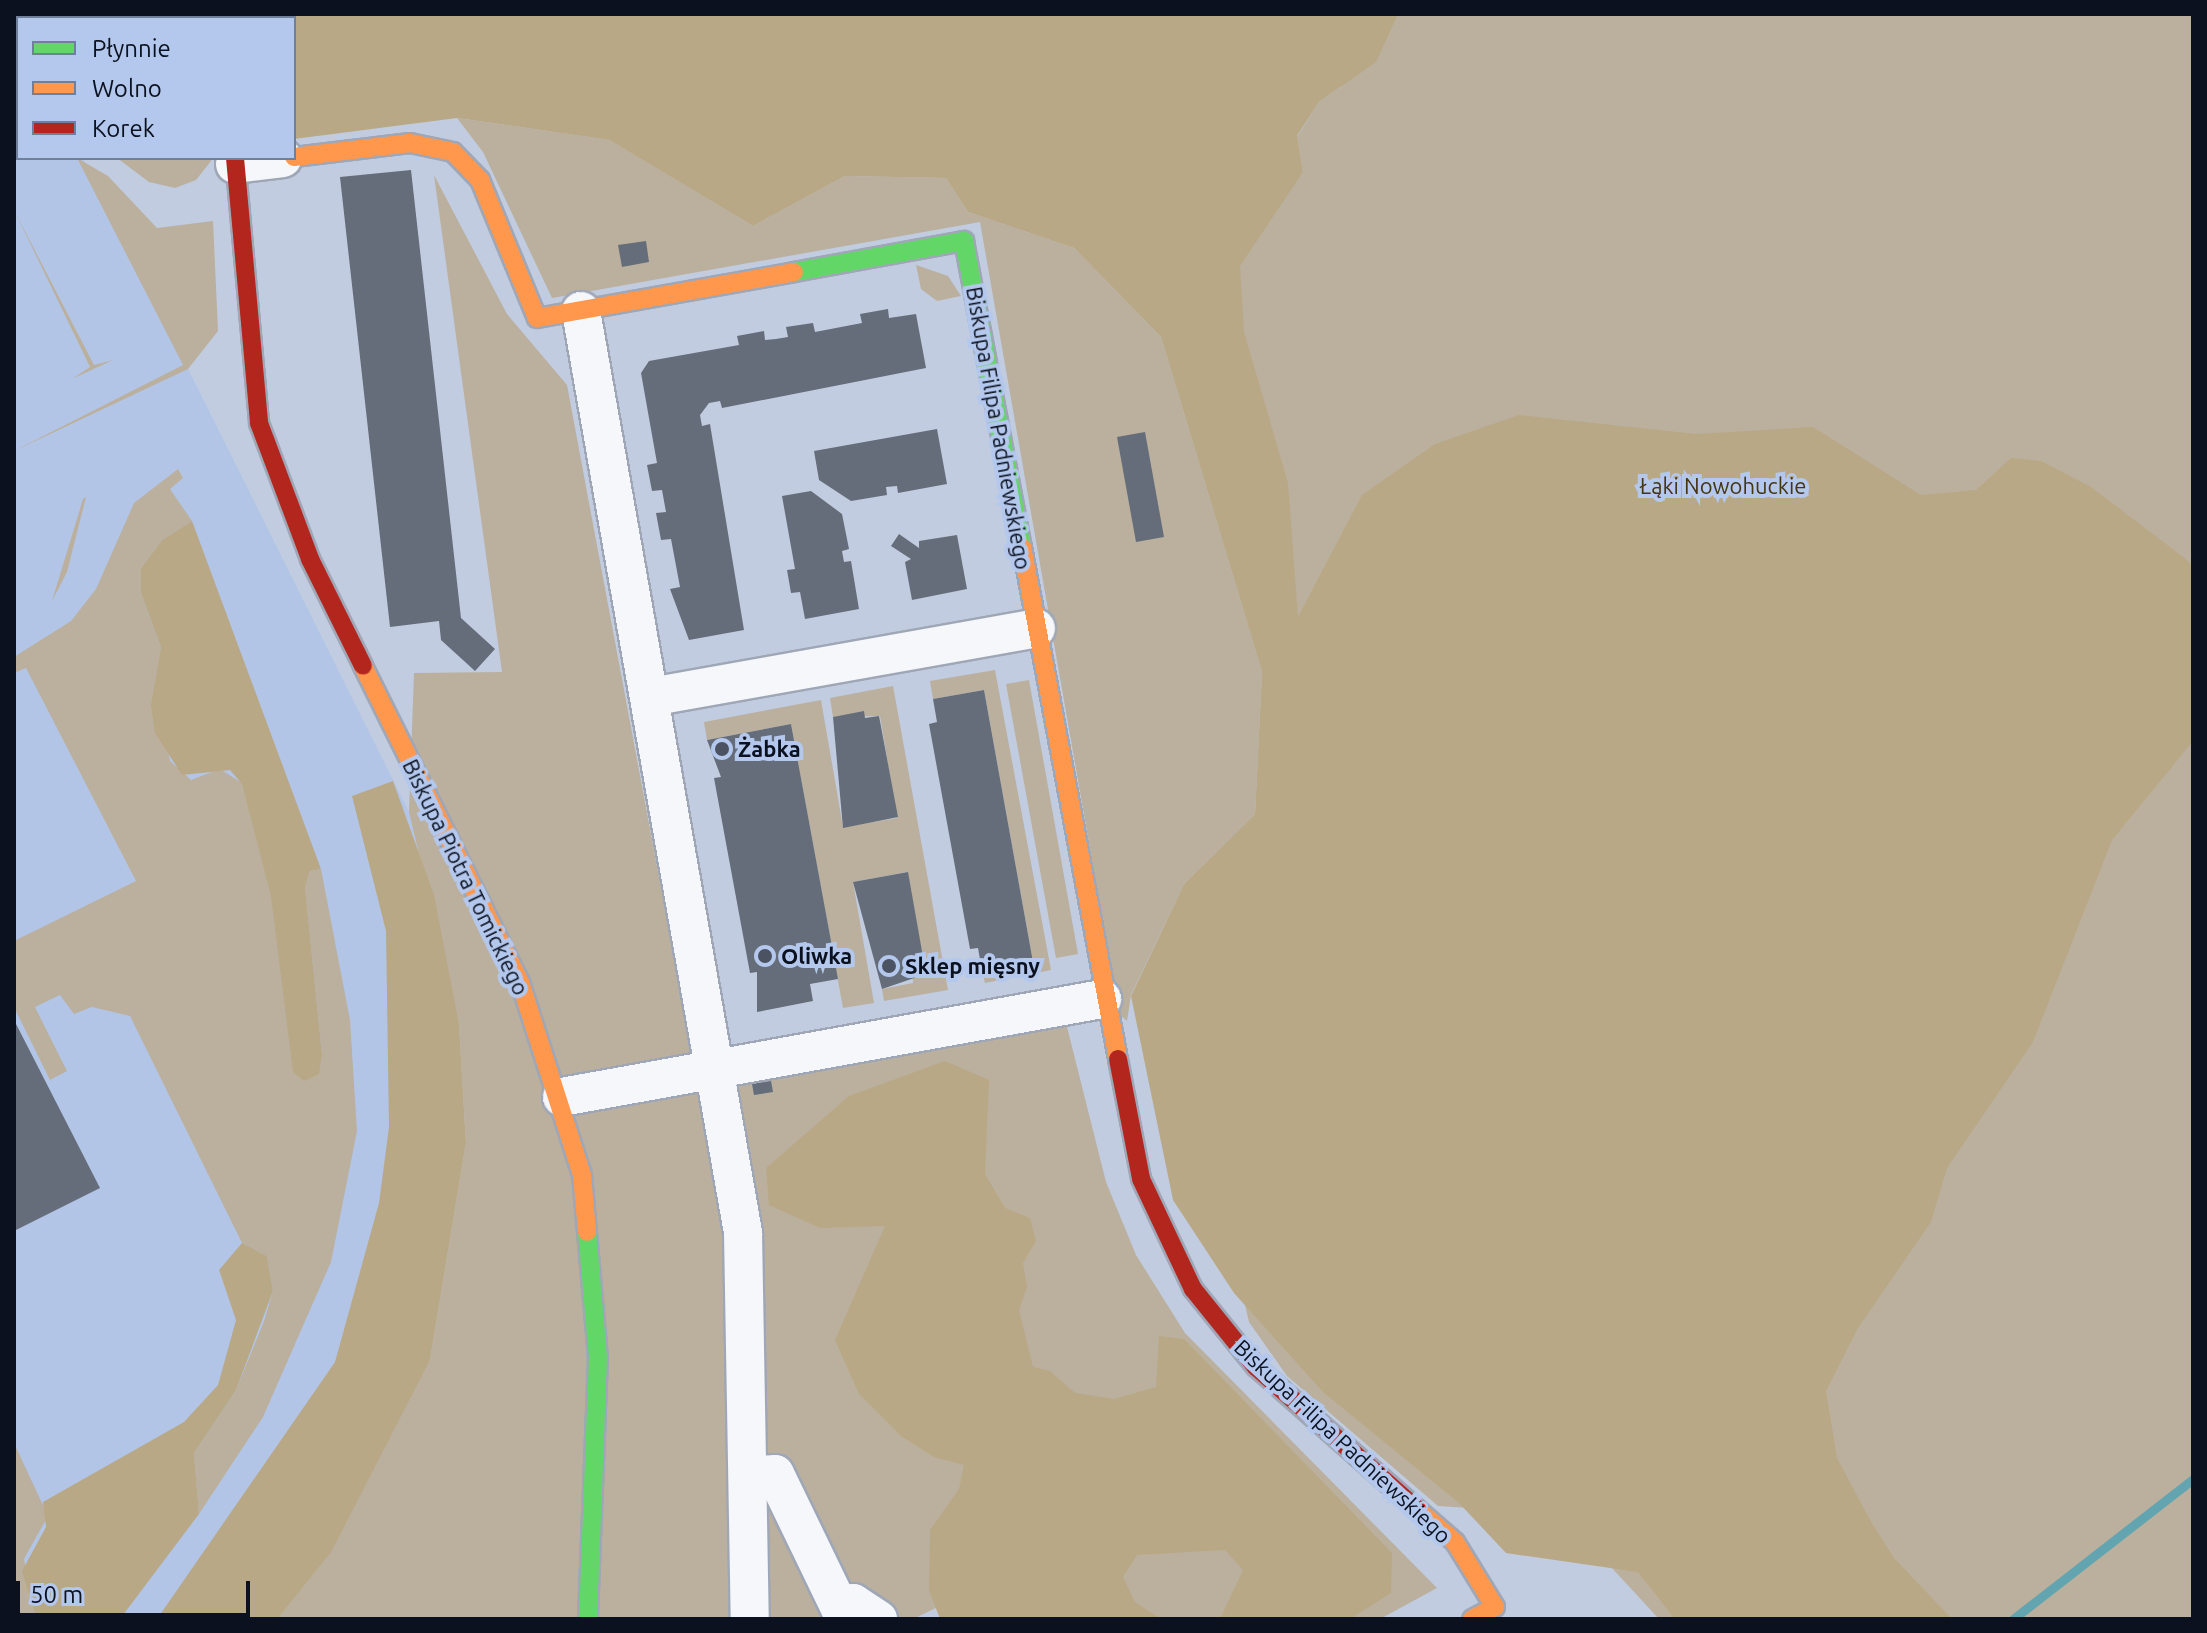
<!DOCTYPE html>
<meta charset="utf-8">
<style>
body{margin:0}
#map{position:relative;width:2207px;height:1633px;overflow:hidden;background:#c1cce0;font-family:Ubuntu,sans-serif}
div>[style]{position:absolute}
.built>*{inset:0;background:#b3c5e6}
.green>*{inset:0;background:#bab09d}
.forest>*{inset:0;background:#b8a886}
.stream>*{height:9px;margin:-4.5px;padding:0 4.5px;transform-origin:4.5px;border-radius:4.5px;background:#62a4b0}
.building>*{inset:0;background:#646d79}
.roads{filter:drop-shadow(2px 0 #9fa7b7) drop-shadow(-2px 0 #9fa7b7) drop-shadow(0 2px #9fa7b7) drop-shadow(0 -2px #9fa7b7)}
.street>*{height:38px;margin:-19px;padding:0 19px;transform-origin:19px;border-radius:19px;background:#f6f7fa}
.fast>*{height:18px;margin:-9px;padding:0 9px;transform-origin:9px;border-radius:9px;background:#63d668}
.slow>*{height:18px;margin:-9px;padding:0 9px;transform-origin:9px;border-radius:9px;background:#ff974d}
.jam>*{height:18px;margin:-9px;padding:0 9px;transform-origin:9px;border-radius:9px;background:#b3261e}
.dots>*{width:22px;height:22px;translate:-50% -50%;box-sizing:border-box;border:4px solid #b4c8ed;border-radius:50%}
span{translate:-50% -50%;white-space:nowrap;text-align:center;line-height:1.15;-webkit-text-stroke:8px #b4c8ed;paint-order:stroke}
.street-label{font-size:22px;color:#0b111e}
.park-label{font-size:22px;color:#453513}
.poi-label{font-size:22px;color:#0b111e;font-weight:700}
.left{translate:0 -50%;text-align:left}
.frame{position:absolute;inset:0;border:16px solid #0b111e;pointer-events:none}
.legend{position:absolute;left:16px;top:16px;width:280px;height:144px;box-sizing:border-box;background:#b4c8ed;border:2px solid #707f9a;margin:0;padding:10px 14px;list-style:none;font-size:24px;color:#0b111e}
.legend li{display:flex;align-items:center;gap:16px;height:40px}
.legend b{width:40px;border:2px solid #707f9a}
.scale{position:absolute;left:16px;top:1581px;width:234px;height:36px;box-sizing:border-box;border:4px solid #0b111e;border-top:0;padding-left:10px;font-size:24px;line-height:28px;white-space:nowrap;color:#0b111e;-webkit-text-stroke:6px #b4c8ed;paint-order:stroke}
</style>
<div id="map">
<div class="built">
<i style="clip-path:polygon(14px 115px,18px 158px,84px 160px,409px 812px,459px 1024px,275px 1619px,14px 1619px)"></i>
</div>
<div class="green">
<i style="clip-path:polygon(1368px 14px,2193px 14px,2193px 1619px,1659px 1619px,1599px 1554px,1518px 1511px,1438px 1506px,1287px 1376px,1249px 1322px,1226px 1224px,1262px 1147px,1263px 623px,1238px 261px,1303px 172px,1297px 137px,1319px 102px,1342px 86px)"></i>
<i style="clip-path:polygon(457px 118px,611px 140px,753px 226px,845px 176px,946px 178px,968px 212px,1074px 248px,1161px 337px,1262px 672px,1255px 814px,1184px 884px,1131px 995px,1127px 1021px,1119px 1014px,980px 222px,552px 298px,483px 152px)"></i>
<i style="clip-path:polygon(77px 158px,108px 176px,157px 228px,213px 221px,218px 331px,188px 369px,14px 451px,183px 365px)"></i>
<i style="clip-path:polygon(117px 158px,211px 158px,211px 161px,196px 180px,175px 188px,149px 182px)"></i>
<i style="clip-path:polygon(434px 175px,507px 314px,567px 385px,699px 1091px,1066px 1023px,1106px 1182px,1136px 1255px,1185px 1333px,1437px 1588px,1380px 1619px,951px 1619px,938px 1607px,913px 1619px,275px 1619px,430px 1360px,466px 1143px,459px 1024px,409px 812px,414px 673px,502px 672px)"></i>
<i style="clip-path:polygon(14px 210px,94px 365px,113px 360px,72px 379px,90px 367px)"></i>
<i style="clip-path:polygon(916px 265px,948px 276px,961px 296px,937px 301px,921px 289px)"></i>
<i style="clip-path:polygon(178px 469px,183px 478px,170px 489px,192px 521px,162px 540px,141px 568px,141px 593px,161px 647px,155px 683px,170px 761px,191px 780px,220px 769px,242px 783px,322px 1054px,305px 887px,310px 871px,321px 869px,350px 1020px,357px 1131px,331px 1262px,263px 1417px,199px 1514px,194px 1453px,236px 1390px,264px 1321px,273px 1291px,267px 1256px,242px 1243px,130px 1016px,92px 1007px,74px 1014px,60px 995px,35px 1007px,67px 1071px,50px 1080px,14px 1007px,14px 941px,136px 881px,26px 668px,14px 673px,14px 657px,71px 621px,96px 589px,134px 503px)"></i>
<i style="clip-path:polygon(86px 497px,67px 572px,52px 601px,83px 499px)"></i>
<i style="clip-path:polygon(995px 670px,1051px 970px,985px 983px,982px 971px,1033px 962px,984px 690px,933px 699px,930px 681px)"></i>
<i style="clip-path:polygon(1029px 680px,1078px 954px,1056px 958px,1006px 684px)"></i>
<i style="clip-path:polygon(893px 686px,948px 990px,884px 1001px,882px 989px,913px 983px,907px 872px,853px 882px,874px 1003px,843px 1008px,791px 724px,707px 740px,704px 722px,821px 700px,843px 827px,897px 818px,880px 716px,833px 717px,830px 698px)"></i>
<i style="clip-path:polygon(14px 1443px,48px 1516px,24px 1559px,37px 1619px,14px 1619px)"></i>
</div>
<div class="forest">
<i style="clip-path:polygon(254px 14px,1398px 14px,1376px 62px,1319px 102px,1297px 136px,1303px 172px,1240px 266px,1244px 332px,1288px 483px,1298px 617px,1362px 495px,1435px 444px,1519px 415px,1696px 434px,1813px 427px,1921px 495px,1976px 490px,2011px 458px,2041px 461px,2091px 487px,2187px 560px,2193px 567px,2193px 741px,2112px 840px,2033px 1042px,1947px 1168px,1931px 1222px,1858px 1328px,1826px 1391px,1837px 1458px,1870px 1520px,1894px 1558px,1952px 1619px,1675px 1619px,1638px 1572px,1506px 1553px,1459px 1503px,1323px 1392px,1234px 1293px,1173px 1200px,1131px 996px,1184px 884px,1255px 814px,1262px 672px,1161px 337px,1074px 248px,968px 212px,946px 178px,845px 176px,753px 226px,610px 140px,457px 118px,294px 139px,294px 18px)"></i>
<i style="clip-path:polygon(192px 521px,321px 869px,310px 871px,305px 887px,322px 1054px,319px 1074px,304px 1081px,293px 1072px,271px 896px,242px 784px,230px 770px,182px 775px,155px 733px,151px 705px,161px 647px,141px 593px,141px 568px,162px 540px)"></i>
<i style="clip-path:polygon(393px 781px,434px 895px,459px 1024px,466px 1143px,430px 1360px,331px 1552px,277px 1619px,157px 1619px,335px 1362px,379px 1203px,389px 1127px,386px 931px,352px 796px)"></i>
<i style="clip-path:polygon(945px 1061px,989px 1080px,985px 1174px,1005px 1208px,1030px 1218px,1036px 1241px,1023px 1263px,1027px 1287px,1019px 1310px,1033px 1367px,1050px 1371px,1075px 1393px,1114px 1399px,1156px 1387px,1159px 1336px,1184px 1339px,1392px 1553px,1391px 1593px,1350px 1619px,1220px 1619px,1243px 1570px,1225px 1550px,1137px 1555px,1123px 1577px,1135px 1602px,1161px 1619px,940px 1619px,929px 1590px,930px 1530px,959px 1489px,964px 1465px,934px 1457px,901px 1436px,859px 1394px,835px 1340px,885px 1226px,820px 1228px,769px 1205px,766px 1168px,849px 1096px)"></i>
<i style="clip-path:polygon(242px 1243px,267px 1256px,273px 1291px,236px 1390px,194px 1453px,199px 1514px,120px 1619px,37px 1619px,22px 1571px,46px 1527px,43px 1502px,184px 1422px,218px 1385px,236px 1320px,219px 1270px)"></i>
</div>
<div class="stream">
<i style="left:2013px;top:1619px;width:228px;rotate:-37.9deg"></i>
</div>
<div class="building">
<i style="clip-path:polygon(49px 14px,109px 14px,110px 18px,51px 18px)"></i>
<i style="clip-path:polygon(411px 170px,461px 618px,495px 649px,475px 671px,441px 640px,439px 621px,390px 627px,340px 177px)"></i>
<i style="clip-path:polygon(646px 241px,649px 262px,622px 267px,618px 245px)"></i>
<i style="clip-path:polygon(888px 309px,889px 318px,916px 314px,926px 368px,722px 408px,720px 401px,709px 403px,700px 415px,702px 426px,710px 424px,744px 630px,689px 640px,670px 589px,680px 587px,671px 539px,661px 540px,656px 513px,666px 512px,662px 490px,652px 491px,647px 465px,657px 463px,641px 373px,649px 361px,739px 345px,737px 336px,764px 331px,765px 340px,776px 339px,788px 337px,786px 327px,813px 323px,815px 332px,862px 323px,860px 314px)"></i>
<i style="clip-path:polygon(937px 429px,947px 484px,898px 493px,897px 486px,886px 487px,887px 495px,851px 501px,819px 480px,814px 451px)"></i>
<i style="clip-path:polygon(1145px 432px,1164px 537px,1136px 542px,1117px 437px)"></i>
<i style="clip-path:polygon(811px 491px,842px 514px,849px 549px,842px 551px,844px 562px,851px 561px,859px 609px,805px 619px,800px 592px,791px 593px,787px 570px,795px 569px,782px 496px)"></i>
<i style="clip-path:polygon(899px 534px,919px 548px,919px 541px,957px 535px,967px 589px,912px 600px,905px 562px,911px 559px,891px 546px)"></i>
<i style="clip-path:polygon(984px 690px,1033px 962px,982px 971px,978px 948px,970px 949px,929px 724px,937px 722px,933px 699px)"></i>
<i style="clip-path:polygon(864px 711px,865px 718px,879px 716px,898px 817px,843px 828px,833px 717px)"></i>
<i style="clip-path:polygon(791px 724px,838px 979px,810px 984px,813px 1001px,757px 1012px,757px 972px,750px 973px,714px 778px,721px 777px,707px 740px)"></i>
<i style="clip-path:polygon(908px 872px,926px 974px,882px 989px,853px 882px)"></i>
<i style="clip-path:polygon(14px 1020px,100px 1188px,14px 1231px)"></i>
<i style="clip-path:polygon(771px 1081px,773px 1092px,754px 1095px,752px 1084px)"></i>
</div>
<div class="roads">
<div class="street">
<i style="left:226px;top:14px;width:4px;rotate:90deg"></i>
<i style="left:235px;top:164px;width:48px;rotate:-7.1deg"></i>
<i style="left:581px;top:311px;width:936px;rotate:80.03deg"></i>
<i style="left:743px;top:1233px;width:386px;rotate:89deg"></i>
<i style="left:650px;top:697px;width:392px;rotate:-10.1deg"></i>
<i style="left:562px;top:1097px;width:549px;rotate:-10.29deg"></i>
<i style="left:751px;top:1475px;width:24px;rotate:-2deg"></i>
<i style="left:775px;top:1474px;width:161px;rotate:64.2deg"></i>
<i style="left:841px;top:1610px;width:14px;rotate:-30deg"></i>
<i style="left:853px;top:1603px;width:30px;rotate:33deg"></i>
</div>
<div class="fast">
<i style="left:794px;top:272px;width:173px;rotate:-10.3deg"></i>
<i style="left:964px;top:241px;width:311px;rotate:79.3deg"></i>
<i style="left:587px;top:1232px;width:125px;rotate:85deg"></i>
<i style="left:598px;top:1357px;width:262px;rotate:92.2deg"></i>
</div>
<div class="slow">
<i style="left:294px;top:157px;width:117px;rotate:-6.9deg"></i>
<i style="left:410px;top:143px;width:44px;rotate:11.8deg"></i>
<i style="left:453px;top:152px;width:39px;rotate:46deg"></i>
<i style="left:480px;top:180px;width:149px;rotate:67.6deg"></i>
<i style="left:537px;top:318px;width:261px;rotate:-10.1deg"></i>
<i style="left:1022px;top:547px;width:521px;rotate:79.38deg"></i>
<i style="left:363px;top:666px;width:353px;rotate:63.6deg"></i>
<i style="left:520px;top:982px;width:203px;rotate:72.2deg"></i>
<i style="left:582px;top:1175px;width:57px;rotate:85deg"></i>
<i style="left:1417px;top:1509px;width:50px;rotate:41deg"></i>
<i style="left:1455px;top:1542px;width:76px;rotate:58.4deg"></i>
<i style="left:1495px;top:1607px;width:26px;rotate:152deg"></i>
</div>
<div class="jam">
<i style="left:235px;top:158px;width:266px;rotate:84.8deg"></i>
<i style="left:259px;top:423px;width:145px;rotate:69.4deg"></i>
<i style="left:310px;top:559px;width:119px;rotate:63.6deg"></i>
<i style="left:1118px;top:1059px;width:122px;rotate:79.1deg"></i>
<i style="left:1141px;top:1179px;width:122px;rotate:64.7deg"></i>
<i style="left:1193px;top:1289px;width:100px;rotate:51.1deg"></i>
<i style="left:1256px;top:1367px;width:215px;rotate:41.4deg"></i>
</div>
</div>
<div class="dots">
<i style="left:722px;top:749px;background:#4b5262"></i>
<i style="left:765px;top:956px;background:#4b5262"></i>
<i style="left:889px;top:966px;background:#4b5262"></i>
</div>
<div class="street-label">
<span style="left:999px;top:428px;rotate:80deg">Biskupa Filipa Padniewskiego</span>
<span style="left:466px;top:877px;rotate:64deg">Biskupa Piotra Tomickiego</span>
<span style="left:1343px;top:1441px;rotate:43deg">Biskupa Filipa Padniewskiego</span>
</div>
<div class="park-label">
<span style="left:1723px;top:486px">Łąki Nowohuckie</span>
</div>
<div class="poi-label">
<span class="left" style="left:738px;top:749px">Żabka</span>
<span class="left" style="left:781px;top:956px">Oliwka</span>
<span class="left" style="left:905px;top:966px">Sklep mięsny</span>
</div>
<div class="frame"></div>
<ul class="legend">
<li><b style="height:10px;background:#63d668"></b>Płynnie</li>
<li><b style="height:10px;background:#ff974d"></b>Wolno</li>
<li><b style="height:10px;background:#b3261e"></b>Korek</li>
</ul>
<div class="scale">50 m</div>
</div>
